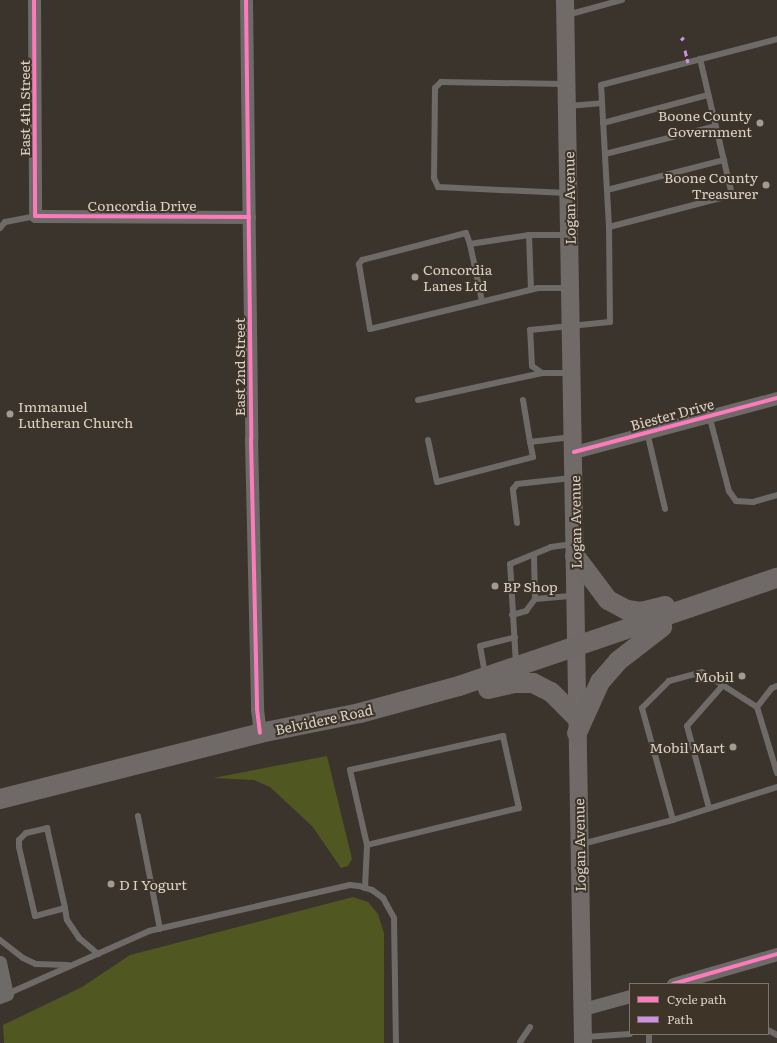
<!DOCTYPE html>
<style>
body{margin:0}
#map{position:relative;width:777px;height:1043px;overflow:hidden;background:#3a342d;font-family:Literata,serif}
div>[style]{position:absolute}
.green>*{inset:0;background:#505721}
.service>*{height:6px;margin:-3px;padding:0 3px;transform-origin:3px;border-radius:3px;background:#6e6a68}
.minor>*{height:13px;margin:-6.5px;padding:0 6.5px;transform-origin:6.5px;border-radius:6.5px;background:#6e6a68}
.secondary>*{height:18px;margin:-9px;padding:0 9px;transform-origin:9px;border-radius:9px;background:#706b69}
.primary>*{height:20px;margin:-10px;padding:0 10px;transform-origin:10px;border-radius:10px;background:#6f6a67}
.quiet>*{height:3px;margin-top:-1.5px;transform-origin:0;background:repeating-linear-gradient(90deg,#ce8fe9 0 6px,transparent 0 9px)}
.cycleway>*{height:4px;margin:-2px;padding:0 2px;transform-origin:2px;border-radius:2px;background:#fd7abc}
.dots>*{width:11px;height:11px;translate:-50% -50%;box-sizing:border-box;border:2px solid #3f3428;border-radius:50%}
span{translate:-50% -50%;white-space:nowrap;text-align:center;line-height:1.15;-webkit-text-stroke:4px #3f3428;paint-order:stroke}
.street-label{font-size:14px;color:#d9d2ca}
.poi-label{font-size:14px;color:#d9d2ca}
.right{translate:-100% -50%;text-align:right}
.left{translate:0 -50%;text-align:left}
.legend{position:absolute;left:629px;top:983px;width:140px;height:52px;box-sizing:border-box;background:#3f3428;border:1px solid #7d7369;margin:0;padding:5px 7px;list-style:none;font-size:12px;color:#d9d2ca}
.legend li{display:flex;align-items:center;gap:8px;height:20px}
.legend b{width:20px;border:1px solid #7d7369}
</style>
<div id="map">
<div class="green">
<i style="clip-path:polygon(327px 756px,352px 859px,348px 866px,341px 868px,312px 826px,270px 787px,254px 780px,213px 778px)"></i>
<i style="clip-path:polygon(353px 897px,368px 902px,378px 914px,384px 933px,384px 1043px,4px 1043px,3px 1025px,82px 987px,130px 955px)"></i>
</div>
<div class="service">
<i style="left:567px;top:15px;width:57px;rotate:-15.3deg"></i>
<i style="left:564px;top:84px;width:123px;rotate:-179.1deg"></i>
<i style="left:441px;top:82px;width:8px;rotate:135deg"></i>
<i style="left:435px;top:88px;width:90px;rotate:90.6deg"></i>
<i style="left:434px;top:178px;width:10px;rotate:66deg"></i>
<i style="left:438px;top:187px;width:129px;rotate:2.7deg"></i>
<i style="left:569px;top:106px;width:33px;rotate:-5deg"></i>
<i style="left:603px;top:123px;width:109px;rotate:-14.9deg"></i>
<i style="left:605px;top:154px;width:114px;rotate:-14.2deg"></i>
<i style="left:607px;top:190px;width:121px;rotate:-14.4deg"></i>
<i style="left:609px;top:227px;width:127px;rotate:-14.6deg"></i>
<i style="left:732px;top:195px;width:140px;rotate:-103.2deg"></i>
<i style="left:0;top:228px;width:8px;rotate:-50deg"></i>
<i style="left:5px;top:222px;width:31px;rotate:-11deg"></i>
<i style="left:529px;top:235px;width:54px;rotate:87.9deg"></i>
<i style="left:568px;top:235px;width:39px;rotate:180deg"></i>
<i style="left:529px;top:235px;width:60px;rotate:171.3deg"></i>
<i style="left:470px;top:244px;width:12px;rotate:-110deg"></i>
<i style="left:466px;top:233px;width:107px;rotate:165.4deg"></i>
<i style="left:362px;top:260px;width:5px;rotate:127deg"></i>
<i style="left:359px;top:264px;width:66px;rotate:80.4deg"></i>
<i style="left:370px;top:329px;width:173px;rotate:-13.7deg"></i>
<i style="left:538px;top:288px;width:31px"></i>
<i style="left:470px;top:244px;width:58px;rotate:78.1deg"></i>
<i style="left:570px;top:373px;width:28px;rotate:180deg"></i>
<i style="left:542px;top:373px;width:12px;rotate:-145deg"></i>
<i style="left:532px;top:366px;width:36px;rotate:-93deg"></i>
<i style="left:530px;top:330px;width:80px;rotate:-5.7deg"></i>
<i style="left:610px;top:322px;width:95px;rotate:-90.6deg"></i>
<i style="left:609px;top:227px;width:142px;rotate:-93.2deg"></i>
<i style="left:601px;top:85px;width:182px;rotate:-14.6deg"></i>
<i style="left:418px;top:400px;width:127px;rotate:-12.3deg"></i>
<i style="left:523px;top:400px;width:43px;rotate:80.5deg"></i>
<i style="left:709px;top:415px;width:79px;rotate:75.3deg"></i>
<i style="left:729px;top:491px;width:12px;rotate:55deg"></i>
<i style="left:736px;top:501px;width:17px;rotate:3deg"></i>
<i style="left:753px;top:502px;width:25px;rotate:-16deg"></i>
<i style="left:647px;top:432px;width:79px;rotate:76.8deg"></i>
<i style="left:428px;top:440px;width:43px;rotate:77.9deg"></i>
<i style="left:437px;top:482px;width:99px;rotate:-14.6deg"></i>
<i style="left:533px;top:457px;width:15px;rotate:-101deg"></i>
<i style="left:530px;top:442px;width:42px;rotate:-6.8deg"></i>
<i style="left:517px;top:523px;width:34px;rotate:-97deg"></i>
<i style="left:513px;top:489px;width:6px;rotate:-51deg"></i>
<i style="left:517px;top:484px;width:55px;rotate:-6.2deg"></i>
<i style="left:534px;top:555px;width:44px;rotate:88.7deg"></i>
<i style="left:535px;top:599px;width:38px;rotate:-5deg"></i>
<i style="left:512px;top:615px;width:15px;rotate:-16deg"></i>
<i style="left:526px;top:611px;width:15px;rotate:-53deg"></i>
<i style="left:516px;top:664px;width:100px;rotate:-93.4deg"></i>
<i style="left:510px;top:564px;width:44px;rotate:-22.5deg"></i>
<i style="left:551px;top:547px;width:22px;rotate:-8deg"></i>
<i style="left:485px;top:674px;width:28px;rotate:-100deg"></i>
<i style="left:480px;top:646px;width:36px;rotate:-14deg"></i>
<i style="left:757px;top:707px;width:24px;rotate:-52deg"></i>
<i style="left:772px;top:688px;width:5px;rotate:-22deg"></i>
<i style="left:709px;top:808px;width:85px;rotate:-105deg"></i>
<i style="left:687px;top:726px;width:55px;rotate:-48.7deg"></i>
<i style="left:138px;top:816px;width:115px;rotate:79deg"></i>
<i style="left:673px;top:820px;width:116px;rotate:-105.5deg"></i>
<i style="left:642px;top:708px;width:38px;rotate:-45deg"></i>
<i style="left:669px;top:681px;width:34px;rotate:-15deg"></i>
<i style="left:702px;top:672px;width:65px;rotate:32.5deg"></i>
<i style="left:757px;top:707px;width:69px;rotate:73.1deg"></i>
<i style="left:582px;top:844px;width:94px;rotate:-14.8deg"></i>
<i style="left:673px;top:820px;width:109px;rotate:-17.6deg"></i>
<i style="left:365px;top:888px;width:43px;rotate:-87.3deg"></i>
<i style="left:367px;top:845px;width:77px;rotate:-102.8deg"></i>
<i style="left:350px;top:770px;width:157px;rotate:-12.5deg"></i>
<i style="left:503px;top:736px;width:74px;rotate:77.5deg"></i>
<i style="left:519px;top:808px;width:156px;rotate:166.3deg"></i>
<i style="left:65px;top:908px;width:31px;rotate:165deg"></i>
<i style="left:35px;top:916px;width:71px;rotate:-103.1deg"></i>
<i style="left:19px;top:847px;width:7px;rotate:-90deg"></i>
<i style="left:19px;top:840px;width:10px;rotate:-45deg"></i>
<i style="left:26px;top:833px;width:22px;rotate:-13deg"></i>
<i style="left:47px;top:828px;width:82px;rotate:77.3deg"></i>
<i style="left:65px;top:908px;width:12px;rotate:81deg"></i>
<i style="left:67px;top:920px;width:22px;rotate:56deg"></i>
<i style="left:79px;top:938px;width:25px;rotate:40deg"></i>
<i style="left:0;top:940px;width:29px;rotate:38deg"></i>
<i style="left:23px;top:958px;width:14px;rotate:25deg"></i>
<i style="left:36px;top:964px;width:32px;rotate:2deg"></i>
<i style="left:7px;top:994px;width:155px;rotate:-23.9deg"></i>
<i style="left:149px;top:931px;width:206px;rotate:-12.9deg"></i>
<i style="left:350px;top:885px;width:9px;rotate:6deg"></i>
<i style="left:359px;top:886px;width:14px;rotate:17deg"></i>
<i style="left:372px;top:890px;width:14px;rotate:36deg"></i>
<i style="left:383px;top:898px;width:23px;rotate:61deg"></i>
<i style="left:394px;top:918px;width:125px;rotate:89.1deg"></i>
<i style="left:768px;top:1030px;width:10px;rotate:29deg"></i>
<i style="left:649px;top:1034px;width:9px;rotate:90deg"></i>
<i style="left:585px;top:1037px;width:45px;rotate:-3.8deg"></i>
<i style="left:520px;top:1042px;width:18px;rotate:-56deg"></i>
</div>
<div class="minor">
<i style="left:34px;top:0;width:216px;rotate:89.7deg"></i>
<i style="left:35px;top:216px;width:214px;rotate:0.3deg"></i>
<i style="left:246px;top:0;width:439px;rotate:89.3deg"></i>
<i style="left:251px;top:439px;width:270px;rotate:88.7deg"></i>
<i style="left:257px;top:709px;width:24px;rotate:83deg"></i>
<i style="left:574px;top:452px;width:210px;rotate:-14.9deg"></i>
<i style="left:0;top:962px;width:33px;rotate:78deg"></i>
<i style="left:7px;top:994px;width:8px;rotate:157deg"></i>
<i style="left:673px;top:984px;width:108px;rotate:-16.1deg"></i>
<i style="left:583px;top:1009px;width:49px;rotate:-15.5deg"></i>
</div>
<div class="secondary">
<i style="left:565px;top:0;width:1043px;rotate:89.01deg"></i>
</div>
<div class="primary">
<i style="left:575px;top:556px;width:55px;rotate:53.1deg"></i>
<i style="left:608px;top:600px;width:21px;rotate:28deg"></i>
<i style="left:627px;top:610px;width:14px;rotate:8deg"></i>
<i style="left:641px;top:612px;width:25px;rotate:-14deg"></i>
<i style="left:488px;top:689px;width:28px;rotate:-13deg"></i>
<i style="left:515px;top:683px;width:18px"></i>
<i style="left:533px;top:683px;width:20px;rotate:27deg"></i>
<i style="left:551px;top:692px;width:37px;rotate:45deg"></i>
<i style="left:577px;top:733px;width:56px;rotate:-65.7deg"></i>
<i style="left:600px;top:682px;width:28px;rotate:-49deg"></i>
<i style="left:618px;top:661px;width:56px;rotate:-37.7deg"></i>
<i style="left:0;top:799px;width:268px;rotate:-14.2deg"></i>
<i style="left:260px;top:733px;width:102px;rotate:-11.3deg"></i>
<i style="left:360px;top:713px;width:103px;rotate:-15.3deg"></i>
<i style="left:459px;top:686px;width:336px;rotate:-18.8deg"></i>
</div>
<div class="quiet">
<i style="left:681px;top:40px;width:4px;rotate:-45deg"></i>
<i style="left:685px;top:50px;width:13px;rotate:77deg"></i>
</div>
<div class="cycleway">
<i style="left:34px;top:0;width:216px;rotate:89.7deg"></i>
<i style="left:35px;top:216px;width:214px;rotate:0.3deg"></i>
<i style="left:246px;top:0;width:439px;rotate:89.3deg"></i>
<i style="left:251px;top:439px;width:270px;rotate:88.7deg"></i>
<i style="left:257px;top:709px;width:24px;rotate:83deg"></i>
<i style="left:574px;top:452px;width:210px;rotate:-14.9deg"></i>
<i style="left:673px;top:984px;width:108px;rotate:-16.1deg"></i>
</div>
<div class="dots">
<i style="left:760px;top:123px;background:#a19b93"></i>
<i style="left:766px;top:185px;background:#a19b93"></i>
<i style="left:415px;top:277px;background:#a19b93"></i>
<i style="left:10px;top:414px;background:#a19b93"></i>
<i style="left:495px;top:586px;background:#a19b93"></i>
<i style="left:742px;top:676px;background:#a19b93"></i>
<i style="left:733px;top:747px;background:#a19b93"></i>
<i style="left:111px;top:884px;background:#a19b93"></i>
</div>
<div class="street-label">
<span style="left:24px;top:108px;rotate:-90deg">East 4th Street</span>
<span style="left:569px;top:198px;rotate:-91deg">Logan Avenue</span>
<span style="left:142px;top:205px">Concordia Drive</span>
<span style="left:239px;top:367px;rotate:-90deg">East 2nd Street</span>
<span style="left:672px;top:414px;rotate:-15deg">Biester Drive</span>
<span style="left:575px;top:522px;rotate:-91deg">Logan Avenue</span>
<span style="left:324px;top:719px;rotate:-12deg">Belvidere Road</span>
<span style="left:579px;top:845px;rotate:-91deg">Logan Avenue</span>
</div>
<div class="poi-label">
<span class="right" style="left:752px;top:123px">Boone County<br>Government</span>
<span class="right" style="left:758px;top:185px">Boone County<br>Treasurer</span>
<span class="left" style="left:423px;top:277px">Concordia<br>Lanes Ltd</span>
<span class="left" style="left:18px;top:414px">Immanuel<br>Lutheran Church</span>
<span class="left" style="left:503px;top:586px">BP Shop</span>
<span class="right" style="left:734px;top:676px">Mobil</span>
<span class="right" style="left:725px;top:747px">Mobil Mart</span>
<span class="left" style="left:119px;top:884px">D I Yogurt</span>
</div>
<ul class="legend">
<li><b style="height:5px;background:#fd7abc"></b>Cycle path</li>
<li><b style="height:5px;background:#ce8fe9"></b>Path</li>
</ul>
</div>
